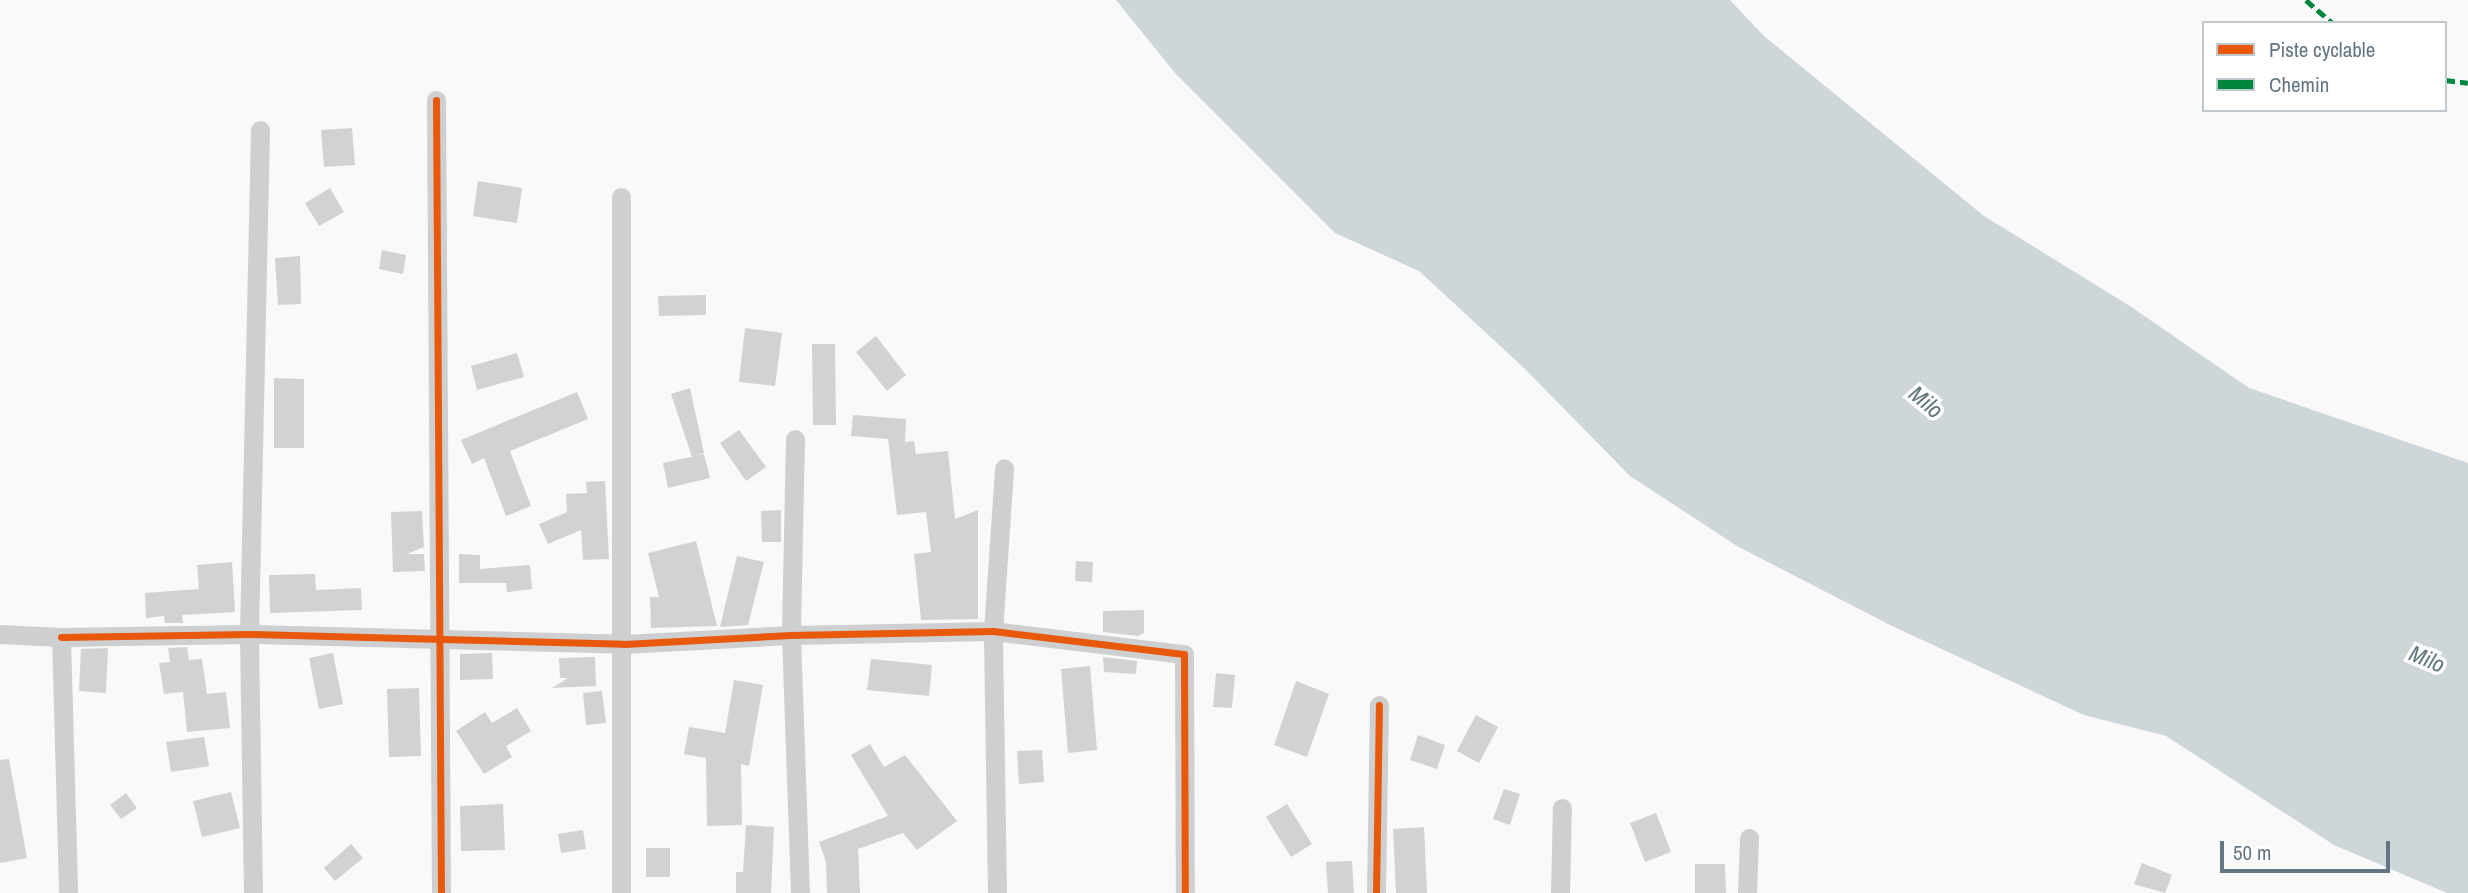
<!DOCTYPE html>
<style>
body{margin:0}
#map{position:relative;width:2468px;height:893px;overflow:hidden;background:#f9f9f9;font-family:"Archivo Narrow",sans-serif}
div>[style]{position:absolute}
.water>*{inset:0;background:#ced6d9}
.building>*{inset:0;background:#d0d2d3}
.minor>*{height:19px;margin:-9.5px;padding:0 9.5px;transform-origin:9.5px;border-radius:9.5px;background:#cecfd0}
.quiet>*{height:5px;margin-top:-2.5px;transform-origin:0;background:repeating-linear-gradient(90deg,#00873e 0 10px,transparent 0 15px)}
.cycleway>*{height:7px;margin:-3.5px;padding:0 3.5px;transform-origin:3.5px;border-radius:3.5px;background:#e8590c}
span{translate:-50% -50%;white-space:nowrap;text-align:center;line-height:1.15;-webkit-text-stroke:7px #fff;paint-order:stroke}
.water-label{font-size:23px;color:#60757c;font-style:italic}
.legend{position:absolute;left:2202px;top:21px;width:245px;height:91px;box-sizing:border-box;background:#fff;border:2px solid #c1c8cd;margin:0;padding:9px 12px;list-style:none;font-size:21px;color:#657683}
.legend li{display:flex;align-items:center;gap:14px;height:35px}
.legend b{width:35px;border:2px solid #c1c8cd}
.scale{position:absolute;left:2220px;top:841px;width:170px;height:32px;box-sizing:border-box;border:4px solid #657683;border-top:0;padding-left:9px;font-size:21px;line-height:24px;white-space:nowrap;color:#657683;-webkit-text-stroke:5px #fff;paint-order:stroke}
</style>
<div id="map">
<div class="water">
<i style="clip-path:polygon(1116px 0,1730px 0,1764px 36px,1984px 216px,2130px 306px,2249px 388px,2468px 463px,2468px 893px,2447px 893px,2334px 845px,2166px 736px,2084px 715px,1892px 626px,1737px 546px,1630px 476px,1523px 367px,1419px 271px,1335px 233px,1175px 73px)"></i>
</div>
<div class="building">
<i style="clip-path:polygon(352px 128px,355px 165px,324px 167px,321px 130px)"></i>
<i style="clip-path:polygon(478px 181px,522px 188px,517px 223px,473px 216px)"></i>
<i style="clip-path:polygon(330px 188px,344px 212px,319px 226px,305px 203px)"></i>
<i style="clip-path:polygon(382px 250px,406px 255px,403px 274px,379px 269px)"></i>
<i style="clip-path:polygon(300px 256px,301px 304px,278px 305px,275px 258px)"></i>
<i style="clip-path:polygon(706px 295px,706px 315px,659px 316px,658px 296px)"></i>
<i style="clip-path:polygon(745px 328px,782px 333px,775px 386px,739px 382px)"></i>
<i style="clip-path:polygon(876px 336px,906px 375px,887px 391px,856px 352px)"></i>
<i style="clip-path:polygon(812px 344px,835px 344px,836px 425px,813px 425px)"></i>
<i style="clip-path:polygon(517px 353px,524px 377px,477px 390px,471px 366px)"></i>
<i style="clip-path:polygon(274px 378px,304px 379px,304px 448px,274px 448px)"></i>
<i style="clip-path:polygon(690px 388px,704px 453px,692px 457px,671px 394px)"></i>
<i style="clip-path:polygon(577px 392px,588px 419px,510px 451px,531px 506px,506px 516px,484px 458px,472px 464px,461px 440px)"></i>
<i style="clip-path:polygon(853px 415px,906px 419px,905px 442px,914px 441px,916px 454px,948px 451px,955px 519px,978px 510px,978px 619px,921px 620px,914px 554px,931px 552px,926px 512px,897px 515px,888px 439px,851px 436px)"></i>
<i style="clip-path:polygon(739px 430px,766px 467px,746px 481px,720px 443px)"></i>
<i style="clip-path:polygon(704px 454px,710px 478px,668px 488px,663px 463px)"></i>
<i style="clip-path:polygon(605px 481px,609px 559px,583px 560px,581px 530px,548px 544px,539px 524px,567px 512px,566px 494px,587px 493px,586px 482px)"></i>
<i style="clip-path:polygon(781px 510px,781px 542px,762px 542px,761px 511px)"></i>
<i style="clip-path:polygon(422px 511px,424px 547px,407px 554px,424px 554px,425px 571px,393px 572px,391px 512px)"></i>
<i style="clip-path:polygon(696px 541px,717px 626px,651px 628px,650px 597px,659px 597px,648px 553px)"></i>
<i style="clip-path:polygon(459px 554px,480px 555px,480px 569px,530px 565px,532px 589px,507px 592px,506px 583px,459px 583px)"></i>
<i style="clip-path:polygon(737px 556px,764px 562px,748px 625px,720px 627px)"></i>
<i style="clip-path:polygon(1076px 561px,1093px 562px,1092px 582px,1075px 581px)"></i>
<i style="clip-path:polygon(232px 562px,235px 612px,182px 615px,183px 623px,165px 623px,164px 616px,146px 618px,145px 593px,199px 589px,197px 565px)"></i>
<i style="clip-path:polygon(315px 574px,316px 590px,361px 588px,362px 610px,270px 613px,269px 575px)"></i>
<i style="clip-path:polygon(1144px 610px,1144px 633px,1138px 636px,1103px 632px,1103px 611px)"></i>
<i style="clip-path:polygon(187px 647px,189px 660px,202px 659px,207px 694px,226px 692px,230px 728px,187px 732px,183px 692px,164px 694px,159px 663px,170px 662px,168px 648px)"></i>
<i style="clip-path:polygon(108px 648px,106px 693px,79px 691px,81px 649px)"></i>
<i style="clip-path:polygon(333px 653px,343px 704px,319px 709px,309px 658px)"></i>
<i style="clip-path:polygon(492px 653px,493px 679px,460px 680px,460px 654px)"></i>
<i style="clip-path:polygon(595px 657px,596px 686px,552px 688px,568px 678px,560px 678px,559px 658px)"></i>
<i style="clip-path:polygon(1103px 657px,1137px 661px,1136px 674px,1104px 672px)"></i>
<i style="clip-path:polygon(871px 659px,932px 665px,929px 696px,867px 690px)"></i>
<i style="clip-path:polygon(1090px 666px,1097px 750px,1068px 753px,1061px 669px)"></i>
<i style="clip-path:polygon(1216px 673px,1235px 675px,1232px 708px,1213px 707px)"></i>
<i style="clip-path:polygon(734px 680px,763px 685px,749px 766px,741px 764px,742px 825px,707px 826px,706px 758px,684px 754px,689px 727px,725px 733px)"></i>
<i style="clip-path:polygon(1296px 681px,1329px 694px,1307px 757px,1274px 745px)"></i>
<i style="clip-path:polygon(419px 688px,421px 756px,389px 757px,387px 689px)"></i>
<i style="clip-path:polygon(602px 691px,606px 723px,586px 725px,583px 693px)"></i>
<i style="clip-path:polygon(517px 708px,531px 731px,506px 746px,512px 757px,484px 774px,456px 731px,485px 712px,492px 723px)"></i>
<i style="clip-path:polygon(1476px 715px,1498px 727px,1479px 763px,1457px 751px)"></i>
<i style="clip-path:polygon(1418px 735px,1445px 745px,1437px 769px,1410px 760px)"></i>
<i style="clip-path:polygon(204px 737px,209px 766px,171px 772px,166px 742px)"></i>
<i style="clip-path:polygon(870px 744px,884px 767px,905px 755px,957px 821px,917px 850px,903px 833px,858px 849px,860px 893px,827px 893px,826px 862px,819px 842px,888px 816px,851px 755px)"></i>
<i style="clip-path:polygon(1042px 750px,1044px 782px,1019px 784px,1017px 751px)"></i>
<i style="clip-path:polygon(9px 759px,27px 858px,0 863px,0 760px)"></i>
<i style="clip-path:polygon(1504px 789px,1520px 794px,1510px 825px,1493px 819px)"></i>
<i style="clip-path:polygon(231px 792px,240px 828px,202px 837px,193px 801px)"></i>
<i style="clip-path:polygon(126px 793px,137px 808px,121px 819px,110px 805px)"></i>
<i style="clip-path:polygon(503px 804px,505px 850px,461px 851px,460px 806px)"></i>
<i style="clip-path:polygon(1287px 804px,1312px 844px,1291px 857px,1266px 817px)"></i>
<i style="clip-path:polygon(1656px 813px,1671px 852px,1645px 862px,1630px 823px)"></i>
<i style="clip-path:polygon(746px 825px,774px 827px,771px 893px,736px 893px,736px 872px,743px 872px)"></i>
<i style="clip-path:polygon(1424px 827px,1427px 893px,1396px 893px,1393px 829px)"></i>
<i style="clip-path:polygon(583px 830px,586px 849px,561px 853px,558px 834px)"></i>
<i style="clip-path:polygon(351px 844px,363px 858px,335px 881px,324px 868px)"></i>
<i style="clip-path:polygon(646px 848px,670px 848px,670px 877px,646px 877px)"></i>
<i style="clip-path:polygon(1352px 861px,1354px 893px,1328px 893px,1326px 862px)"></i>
<i style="clip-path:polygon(2142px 863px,2172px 875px,2165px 893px,2134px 884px)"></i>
<i style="clip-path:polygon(1695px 864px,1725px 864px,1726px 893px,1695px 893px)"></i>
</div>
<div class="minor">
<i style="left:436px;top:100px;width:793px;rotate:89.64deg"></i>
<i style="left:621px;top:197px;width:696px;rotate:90deg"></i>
<i style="left:795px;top:439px;width:196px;rotate:91.2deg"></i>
<i style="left:791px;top:635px;width:258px;rotate:88deg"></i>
<i style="left:0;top:634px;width:61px;rotate:2.8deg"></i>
<i style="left:61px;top:637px;width:256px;rotate:88.4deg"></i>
<i style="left:61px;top:637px;width:188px;rotate:-0.9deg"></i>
<i style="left:249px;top:634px;width:375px;rotate:1.5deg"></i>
<i style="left:624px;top:644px;width:167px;rotate:-3.1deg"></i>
<i style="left:791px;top:635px;width:202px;rotate:-1.1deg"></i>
<i style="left:993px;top:631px;width:192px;rotate:6.9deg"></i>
<i style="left:1184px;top:654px;width:239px;rotate:89.8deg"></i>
<i style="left:253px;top:893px;width:259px;rotate:-90.9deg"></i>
<i style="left:249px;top:634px;width:504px;rotate:-88.75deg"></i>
<i style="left:997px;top:893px;width:262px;rotate:-90.9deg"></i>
<i style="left:993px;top:631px;width:163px;rotate:-86.1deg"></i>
<i style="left:1376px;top:893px;width:188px;rotate:-89.1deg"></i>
<i style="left:1560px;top:893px;width:85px;rotate:-88.7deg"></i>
<i style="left:1747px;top:893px;width:55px;rotate:-87.9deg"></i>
</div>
<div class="quiet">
<i style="left:2306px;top:0;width:35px;rotate:41deg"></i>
<i style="left:2445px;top:80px;width:23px;rotate:7deg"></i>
</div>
<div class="cycleway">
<i style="left:436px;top:100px;width:793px;rotate:89.64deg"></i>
<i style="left:61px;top:637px;width:188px;rotate:-0.9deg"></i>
<i style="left:249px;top:634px;width:375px;rotate:1.5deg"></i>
<i style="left:624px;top:644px;width:167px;rotate:-3.1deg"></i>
<i style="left:791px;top:635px;width:202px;rotate:-1.1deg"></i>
<i style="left:993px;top:631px;width:192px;rotate:6.9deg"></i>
<i style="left:1184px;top:654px;width:239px;rotate:89.8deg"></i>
<i style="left:1376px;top:893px;width:188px;rotate:-89.1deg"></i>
</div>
<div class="water-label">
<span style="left:1926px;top:402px;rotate:40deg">Milo</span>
<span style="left:2427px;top:659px;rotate:23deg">Milo</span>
</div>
<ul class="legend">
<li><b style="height:9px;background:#e8590c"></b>Piste cyclable</li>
<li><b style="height:9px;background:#00873e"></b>Chemin</li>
</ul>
<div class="scale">50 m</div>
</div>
